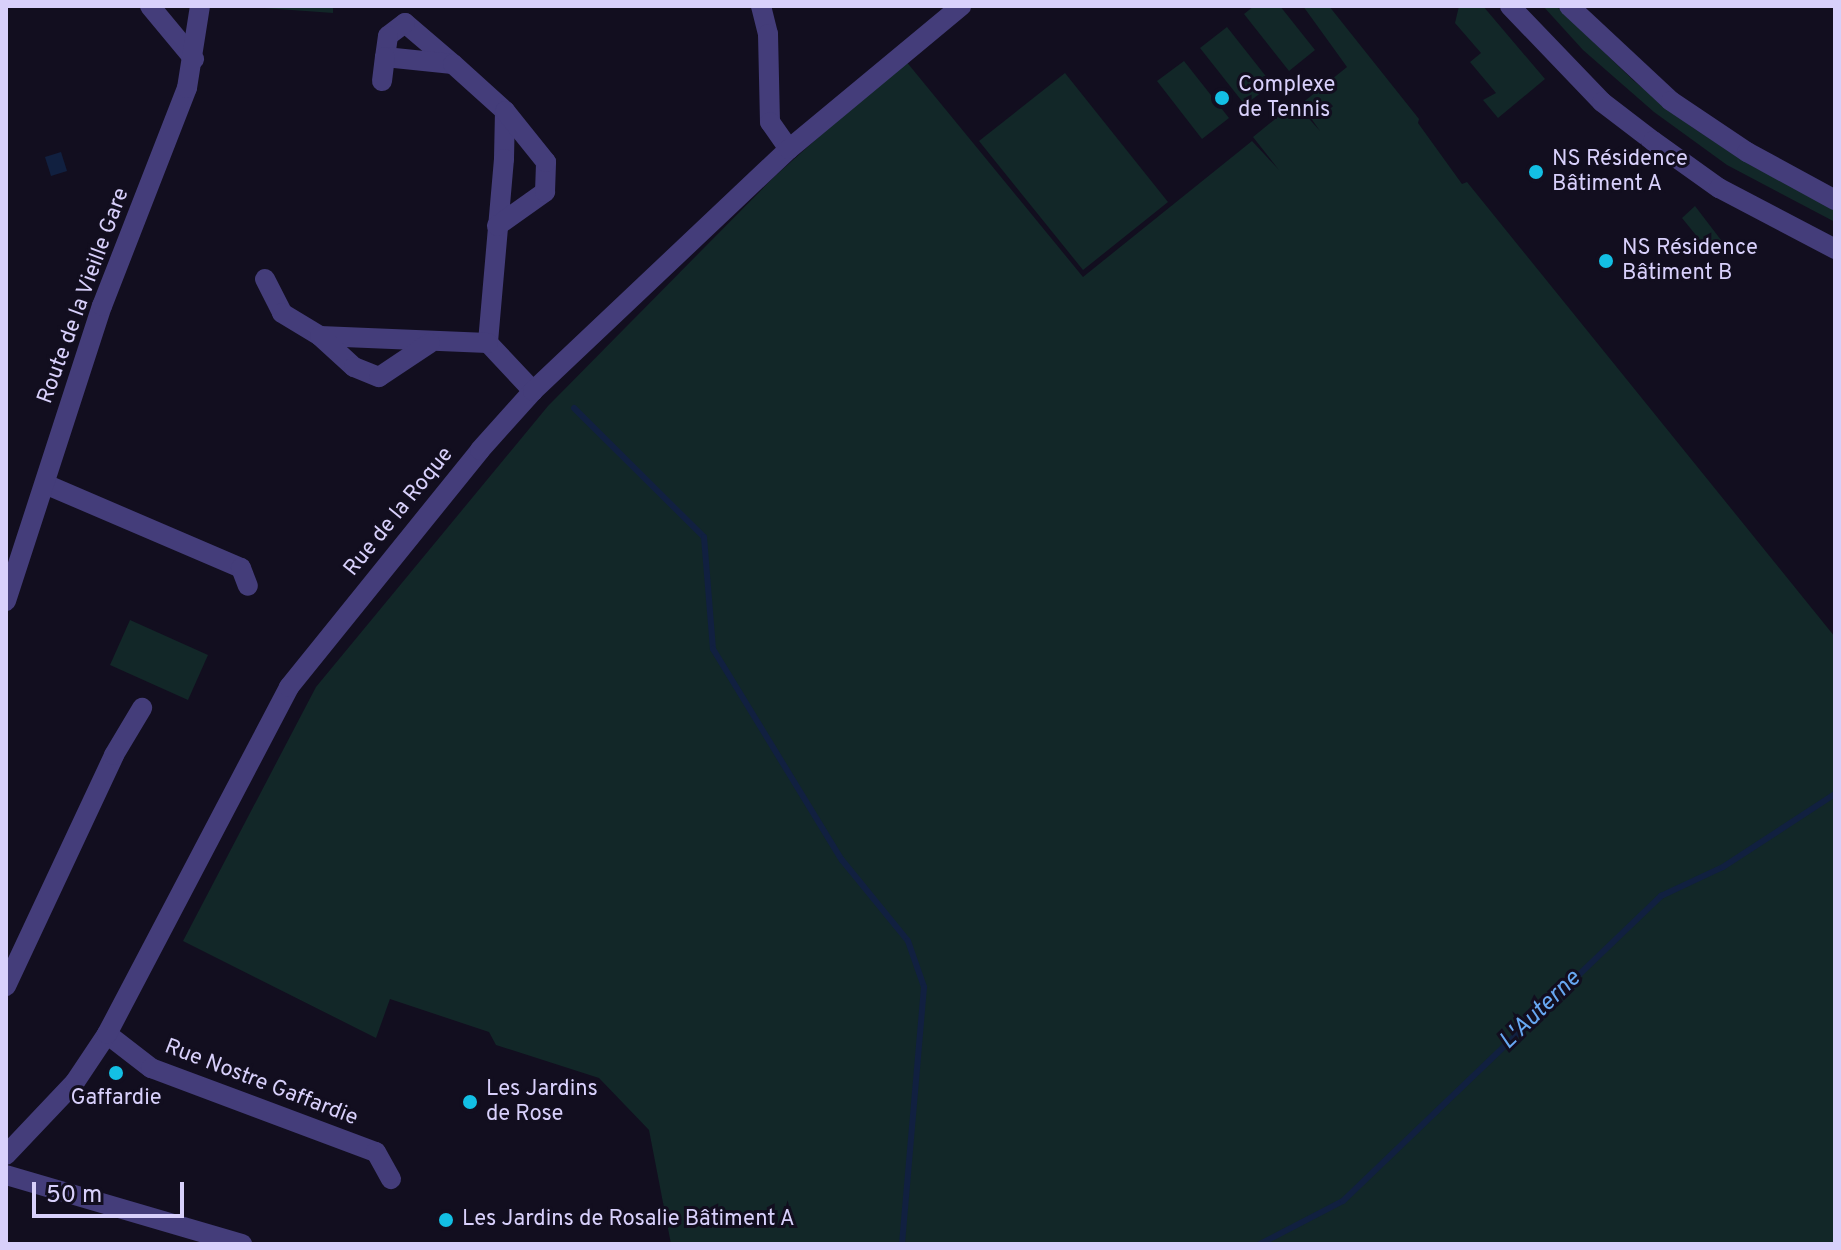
<!DOCTYPE html>
<meta charset="utf-8">
<style>
body{margin:0}
#map{position:relative;width:1841px;height:1250px;overflow:hidden;background:#120e1f;font-family:Overpass,sans-serif}
div>[style]{position:absolute}
.green>*{inset:0;background:#122728}
.water>*{inset:0;background:#112040}
.stream>*{height:6px;margin:-3px;padding:0 3px;transform-origin:3px;border-radius:3px;background:#112040}
.minor>*{height:20px;margin:-10px;padding:0 10px;transform-origin:10px;border-radius:10px;background:#443d7a}
.dots>*{width:22px;height:22px;translate:-50% -50%;box-sizing:border-box;border:4px solid #120e1f;border-radius:50%}
span{translate:-50% -50%;white-space:nowrap;text-align:center;line-height:1.15;-webkit-text-stroke:6px #120e1f;paint-order:stroke}
.poi-label{font-size:22px;color:#d8d0fb}
.left{translate:0 -50%;text-align:left}
.street-label{font-size:22px;color:#d8d0fb}
.water-label{font-size:24px;color:#67a7f2;font-style:italic}
.frame{position:absolute;inset:0;border:8px solid #d8d0fb;pointer-events:none}
.scale{position:absolute;left:32px;top:1182px;width:152px;height:36px;box-sizing:border-box;border:4px solid #d8d0fb;border-top:0;padding-left:10px;font-size:24px;line-height:28px;white-space:nowrap;color:#d8d0fb;-webkit-text-stroke:6px #120e1f;paint-order:stroke}
</style>
<div id="map">
<div class="green">
<i style="clip-path:polygon(236px 6px,333px 6px,333px 13px)"></i>
<i style="clip-path:polygon(1254px 6px,1280px 6px,1315px 50px,1289px 71px,1244px 14px)"></i>
<i style="clip-path:polygon(1303px 6px,1329px 6px,1419px 119px,1418px 123px,1462px 184px,1467px 182px,1835px 637px,1835px 1244px,671px 1244px,649px 1130px,599px 1078px,496px 1045px,489px 1032px,390px 999px,376px 1038px,183px 941px,316px 687px,548px 406px,774px 177px,905px 60px,1083px 277px,1252px 141px,1279px 170px,1253px 137px,1295px 103px,1320px 131px,1301px 104px,1347px 67px)"></i>
<i style="clip-path:polygon(1459px 6px,1483px 6px,1545px 79px,1498px 118px,1483px 100px,1496px 93px,1470px 62px,1481px 53px,1455px 23px)"></i>
<i style="clip-path:polygon(1543px 6px,1556px 6px,1634px 81px,1689px 125px,1750px 165px,1835px 208px,1835px 222px,1727px 165px,1654px 112px,1583px 50px)"></i>
<i style="clip-path:polygon(1227px 27px,1272px 84px,1245px 105px,1200px 48px)"></i>
<i style="clip-path:polygon(1184px 61px,1229px 118px,1202px 139px,1157px 81px)"></i>
<i style="clip-path:polygon(1065px 73px,1168px 202px,1083px 270px,979px 141px)"></i>
<i style="clip-path:polygon(1695px 206px,1721px 240px,1708px 250px,1682px 218px)"></i>
<i style="clip-path:polygon(130px 620px,208px 655px,188px 700px,110px 665px)"></i>
</div>
<div class="water">
<i style="clip-path:polygon(61px 152px,67px 171px,51px 176px,45px 157px)"></i>
</div>
<div class="stream">
<i style="left:574px;top:408px;width:183px;rotate:44.8deg"></i>
<i style="left:704px;top:537px;width:112px;rotate:85.4deg"></i>
<i style="left:713px;top:649px;width:247px;rotate:58.6deg"></i>
<i style="left:842px;top:860px;width:104px;rotate:50.8deg"></i>
<i style="left:908px;top:941px;width:49px;rotate:70.8deg"></i>
<i style="left:924px;top:987px;width:258px;rotate:94.9deg"></i>
<i style="left:1260px;top:1244px;width:93px;rotate:-27.4deg"></i>
<i style="left:1343px;top:1201px;width:441px;rotate:-43.8deg"></i>
<i style="left:1661px;top:896px;width:68px;rotate:-25.1deg"></i>
<i style="left:1723px;top:867px;width:134px;rotate:-33.1deg"></i>
</div>
<div class="minor">
<i style="left:150px;top:6px;width:69px;rotate:50.3deg"></i>
<i style="left:761px;top:6px;width:29px;rotate:76deg"></i>
<i style="left:768px;top:34px;width:88px;rotate:88.7deg"></i>
<i style="left:770px;top:122px;width:33px;rotate:55deg"></i>
<i style="left:1510px;top:6px;width:133px;rotate:46.2deg"></i>
<i style="left:1602px;top:102px;width:64px;rotate:37.4deg"></i>
<i style="left:1653px;top:141px;width:81px;rotate:35.5deg"></i>
<i style="left:1719px;top:188px;width:131px;rotate:27.7deg"></i>
<i style="left:1569px;top:6px;width:139px;rotate:43deg"></i>
<i style="left:1671px;top:101px;width:92px;rotate:33.9deg"></i>
<i style="left:1747px;top:152px;width:100px;rotate:28.6deg"></i>
<i style="left:453px;top:64px;width:63px;rotate:-139.5deg"></i>
<i style="left:405px;top:23px;width:21px;rotate:143deg"></i>
<i style="left:388px;top:36px;width:21px;rotate:98deg"></i>
<i style="left:385px;top:57px;width:68px;rotate:5.9deg"></i>
<i style="left:453px;top:64px;width:70px;rotate:42.1deg"></i>
<i style="left:505px;top:111px;width:48px;rotate:91.2deg"></i>
<i style="left:504px;top:159px;width:185px;rotate:95deg"></i>
<i style="left:488px;top:343px;width:66px;rotate:46.8deg"></i>
<i style="left:382px;top:81px;width:24px;rotate:-83deg"></i>
<i style="left:497px;top:226px;width:59px;rotate:-35.3deg"></i>
<i style="left:545px;top:192px;width:30px;rotate:-88deg"></i>
<i style="left:546px;top:162px;width:65px;rotate:-128.8deg"></i>
<i style="left:265px;top:279px;width:38px;rotate:63deg"></i>
<i style="left:282px;top:313px;width:44px;rotate:31.2deg"></i>
<i style="left:320px;top:336px;width:168px;rotate:2.4deg"></i>
<i style="left:320px;top:336px;width:46px;rotate:42.4deg"></i>
<i style="left:354px;top:367px;width:27px;rotate:22deg"></i>
<i style="left:379px;top:377px;width:61px;rotate:-33.7deg"></i>
<i style="left:45px;top:484px;width:213px;rotate:23.2deg"></i>
<i style="left:241px;top:568px;width:19px;rotate:69deg"></i>
<i style="left:6px;top:601px;width:310px;rotate:-72deg"></i>
<i style="left:102px;top:306px;width:234px;rotate:-68.7deg"></i>
<i style="left:187px;top:88px;width:83px;rotate:-81deg"></i>
<i style="left:6px;top:986px;width:255px;rotate:-64.9deg"></i>
<i style="left:114px;top:755px;width:55px;rotate:-59.2deg"></i>
<i style="left:107px;top:1034px;width:56px;rotate:37.7deg"></i>
<i style="left:151px;top:1068px;width:240px;rotate:20.5deg"></i>
<i style="left:376px;top:1152px;width:31px;rotate:61deg"></i>
<i style="left:6px;top:1155px;width:100px;rotate:-46.6deg"></i>
<i style="left:75px;top:1082px;width:58px;rotate:-56.3deg"></i>
<i style="left:107px;top:1034px;width:392px;rotate:-62.3deg"></i>
<i style="left:289px;top:687px;width:304px;rotate:-51.1deg"></i>
<i style="left:480px;top:450px;width:79px;rotate:-48.1deg"></i>
<i style="left:533px;top:391px;width:352px;rotate:-43.4deg"></i>
<i style="left:789px;top:149px;width:224px;rotate:-39.7deg"></i>
<i style="left:6px;top:1175px;width:246px;rotate:16.3deg"></i>
</div>
<div class="dots">
<i style="left:1222px;top:98px;background:#13bfe4"></i>
<i style="left:1536px;top:172px;background:#13bfe4"></i>
<i style="left:1606px;top:261px;background:#13bfe4"></i>
<i style="left:116px;top:1073px;background:#13bfe4"></i>
<i style="left:470px;top:1102px;background:#13bfe4"></i>
<i style="left:446px;top:1220px;background:#13bfe4"></i>
</div>
<div class="poi-label">
<span class="left" style="left:1238px;top:98px">Complexe<br>de Tennis</span>
<span class="left" style="left:1552px;top:172px">NS Résidence<br>Bâtiment A</span>
<span class="left" style="left:1622px;top:261px">NS Résidence<br>Bâtiment B</span>
<span class="left" style="left:486px;top:1102px">Les Jardins<br>de Rose</span>
<span style="left:116px;top:1099px">Gaffardie</span>
<span class="left" style="left:462px;top:1220px">Les Jardins de Rosalie Bâtiment A</span>
</div>
<div class="street-label">
<span style="left:84px;top:296px;rotate:-70deg">Route de la Vieille Gare</span>
<span style="left:399px;top:512px;rotate:-51deg">Rue de la Roque</span>
<span style="left:261px;top:1083px;rotate:21deg">Rue Nostre Gaffardie</span>
</div>
<div class="water-label">
<span style="left:1541px;top:1011px;rotate:-44deg">L'Auterne</span>
</div>
<div class="frame"></div>
<div class="scale">50 m</div>
</div>
